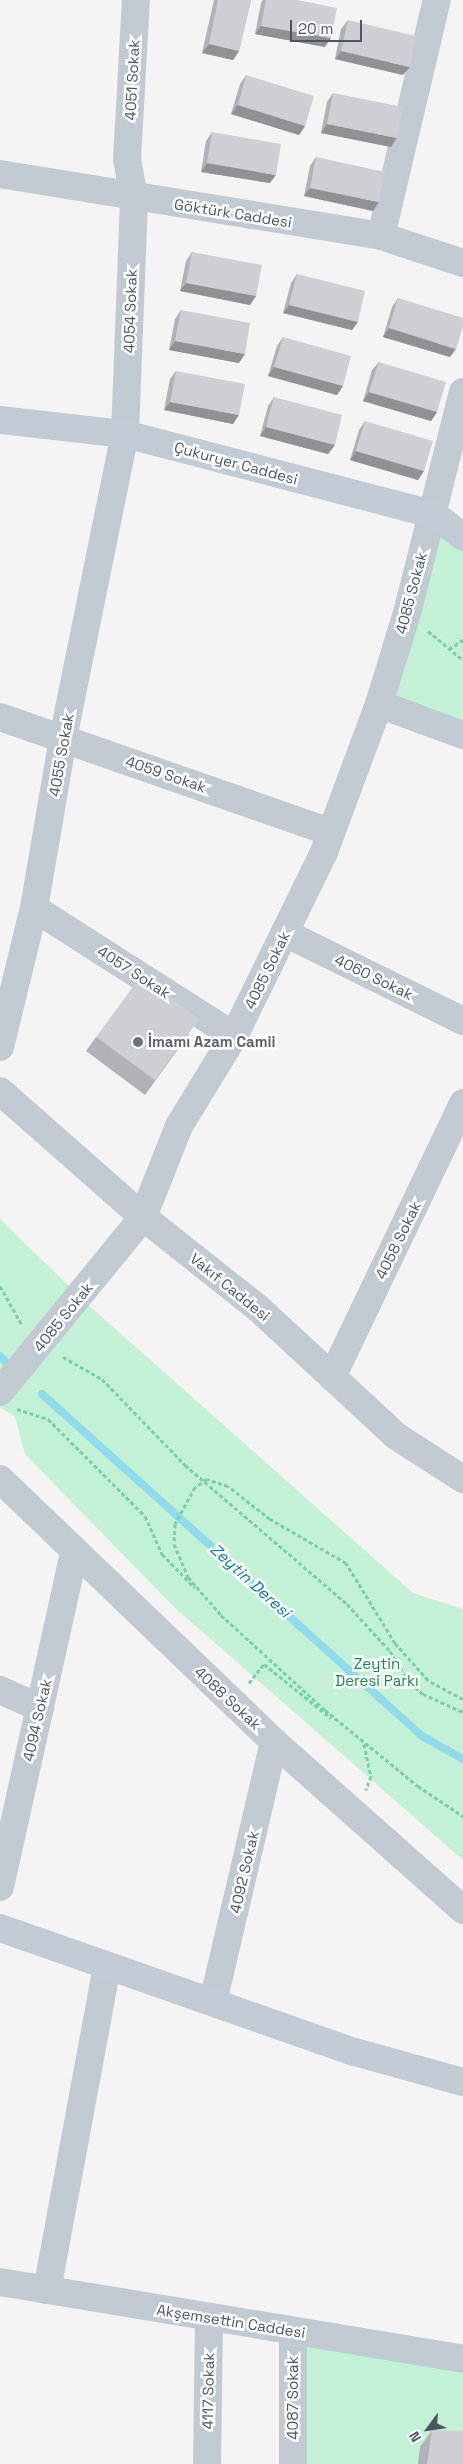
<!DOCTYPE html>
<meta charset="utf-8">
<style>
body{margin:0}
#map{position:relative;width:463px;height:2464px;overflow:hidden;background:#f5f3f3;font-family:"Space Grotesk",sans-serif}
div>[style]{position:absolute}
.green>*{inset:0;background:#c3f1d5}
.stream>*{height:8px;margin:-4px;padding:0 4px;transform-origin:4px;border-radius:4px;background:#90daee}
.path>*{height:3px;margin-top:-1.5px;transform-origin:0;background:repeating-linear-gradient(90deg,#7ad0a6 0 4px,transparent 0 6.5px)}
.street>*{height:28px;margin:-14px;padding:0 14px;transform-origin:14px;border-radius:14px;background:#c1cad2}
.secondary>*{height:28px;margin:-14px;padding:0 14px;transform-origin:14px;border-radius:14px;background:#c1cbd6}
.wall>*{inset:0;background:#b0b2b7}
.shaded-wall>*{inset:0;background:#909195}
.building>*{inset:0;background:#cdcfd5}
.dots>*{width:14px;height:14px;translate:-50% -50%;box-sizing:border-box;border:2px solid #fff;border-radius:50%}
span{translate:-50% -50%;white-space:nowrap;text-align:center;line-height:1.15;-webkit-text-stroke:5px #fff;paint-order:stroke}
.street-label{font-size:15px;color:#4a5661}
.worship-label{font-size:15px;color:#5b616d;font-weight:700}
.left{translate:0 -50%;text-align:left}
.park-label{font-size:15px;color:#17864f}
.water-label{font-size:16px;color:#0c7c9b;font-style:italic}
.north{position:absolute;left:403px;top:2404px;width:50px;height:50px;-webkit-text-stroke:4px #fff;paint-order:stroke;rotate:239deg;font-size:14px;font-weight:700;line-height:20px;text-align:center;color:#4a5661}
.north::after{content:'';display:block;margin:auto;width:18px;height:22px;background:#4a5661;clip-path:polygon(50% 0,100% 100%,50% 72%,0 100%)}
.scale{position:absolute;left:290px;top:20px;width:72px;height:22px;box-sizing:border-box;border:2px solid #4a5661;border-top:0;padding-left:6px;font-size:15px;line-height:18px;white-space:nowrap;color:#4a5661;-webkit-text-stroke:4px #fff;paint-order:stroke}
</style>
<div id="map">
<div class="green">
<i style="clip-path:polygon(442px 535px,463px 549px,463px 726px,389px 697px,435px 543px)"></i>
<i style="clip-path:polygon(0 1219px,85px 1302px,413px 1593px,463px 1609px,463px 1860px,174px 1607px,25px 1454px,15px 1417px,0 1407px)"></i>
<i style="clip-path:polygon(303px 2346px,463px 2366px,463px 2464px,303px 2464px)"></i>
</div>
<div class="stream">
<i style="left:0;top:1356px;width:8px;rotate:45deg"></i>
<i style="left:42px;top:1394px;width:511px;rotate:41.99deg"></i>
<i style="left:422px;top:1736px;width:47px;rotate:29.3deg"></i>
</div>
<div class="path">
<i style="left:428px;top:631px;width:45px;rotate:39.6deg"></i>
<i style="left:449px;top:649px;width:17px;rotate:-33deg"></i>
<i style="left:0;top:1286px;width:45px;rotate:60.6deg"></i>
<i style="left:63px;top:1357px;width:45px;rotate:29.4deg"></i>
<i style="left:102px;top:1379px;width:120px;rotate:46deg"></i>
<i style="left:185px;top:1465px;width:213px;rotate:40.6deg"></i>
<i style="left:347px;top:1604px;width:64px;rotate:47.5deg"></i>
<i style="left:390px;top:1651px;width:38px;rotate:58deg"></i>
<i style="left:410px;top:1683px;width:17px;rotate:40deg"></i>
<i style="left:423px;top:1694px;width:44px;rotate:24.2deg"></i>
<i style="left:17px;top:1409px;width:33px;rotate:18deg"></i>
<i style="left:48px;top:1419px;width:137px;rotate:45deg"></i>
<i style="left:145px;top:1516px;width:42px;rotate:65.9deg"></i>
<i style="left:162px;top:1554px;width:47px;rotate:45.9deg"></i>
<i style="left:249px;top:1683px;width:24px;rotate:-52deg"></i>
<i style="left:264px;top:1664px;width:86px;rotate:38.9deg"></i>
<i style="left:463px;top:1699px;width:40px;rotate:-152deg"></i>
<i style="left:428px;top:1680px;width:50px;rotate:-131.7deg"></i>
<i style="left:395px;top:1643px;width:94px;rotate:-121.5deg"></i>
<i style="left:346px;top:1563px;width:88px;rotate:-149.9deg"></i>
<i style="left:270px;top:1519px;width:53px;rotate:-141.8deg"></i>
<i style="left:228px;top:1486px;width:22px;rotate:-162deg"></i>
<i style="left:207px;top:1479px;width:14px;rotate:146deg"></i>
<i style="left:195px;top:1487px;width:42px;rotate:118.4deg"></i>
<i style="left:175px;top:1524px;width:20px;rotate:93deg"></i>
<i style="left:174px;top:1544px;width:36px;rotate:67deg"></i>
<i style="left:188px;top:1577px;width:50px;rotate:49deg"></i>
<i style="left:221px;top:1615px;width:141px;rotate:42.4deg"></i>
<i style="left:325px;top:1710px;width:120px;rotate:39.3deg"></i>
<i style="left:418px;top:1786px;width:54px;rotate:33.7deg"></i>
<i style="left:364px;top:1744px;width:33px;rotate:78deg"></i>
<i style="left:371px;top:1776px;width:15px;rotate:110deg"></i>
</div>
<div class="street">
<i style="left:0;top:174px;width:386px;rotate:9.2deg"></i>
<i style="left:381px;top:236px;width:86px;rotate:18.2deg"></i>
<i style="left:381px;top:236px;width:243px;rotate:-76.7deg"></i>
<i style="left:379px;top:704px;width:90px;rotate:20.3deg"></i>
<i style="left:0;top:717px;width:350px;rotate:19.2deg"></i>
<i style="left:34px;top:908px;width:237px;rotate:32.6deg"></i>
<i style="left:285px;top:933px;width:199px;rotate:26.3deg"></i>
<i style="left:0;top:1047px;width:143px;rotate:-76.3deg"></i>
<i style="left:34px;top:908px;width:172px;rotate:-80.3deg"></i>
<i style="left:63px;top:738px;width:310px;rotate:-78.5deg"></i>
<i style="left:125px;top:434px;width:236px;rotate:-87.8deg"></i>
<i style="left:134px;top:198px;width:39px;rotate:-100deg"></i>
<i style="left:127px;top:160px;width:160px;rotate:-86.8deg"></i>
<i style="left:0;top:1091px;width:191px;rotate:41.4deg"></i>
<i style="left:143px;top:1217px;width:147px;rotate:38.4deg"></i>
<i style="left:258px;top:1308px;width:188px;rotate:42.8deg"></i>
<i style="left:396px;top:1436px;width:80px;rotate:32.7deg"></i>
<i style="left:332px;top:1377px;width:304px;rotate:-64.4deg"></i>
<i style="left:0;top:1392px;width:226px;rotate:-50.7deg"></i>
<i style="left:143px;top:1217px;width:98px;rotate:-68.4deg"></i>
<i style="left:179px;top:1126px;width:105px;rotate:-58.6deg"></i>
<i style="left:234px;top:1036px;width:205px;rotate:-63.9deg"></i>
<i style="left:324px;top:852px;width:158px;rotate:-69.6deg"></i>
<i style="left:379px;top:704px;width:95px;rotate:-72.9deg"></i>
<i style="left:407px;top:613px;width:228px;rotate:-75.8deg"></i>
<i style="left:0;top:1479px;width:380px;rotate:43.8deg"></i>
<i style="left:274px;top:1742px;width:253px;rotate:41.6deg"></i>
<i style="left:0;top:1690px;width:44px;rotate:24.2deg"></i>
<i style="left:0;top:1887px;width:343px;rotate:-77.5deg"></i>
<i style="left:213px;top:2002px;width:267px;rotate:-76.8deg"></i>
<i style="left:0;top:2282px;width:469px;rotate:9.4deg"></i>
<i style="left:47px;top:2290px;width:330px;rotate:-79.5deg"></i>
<i style="left:207px;top:2464px;width:147px;rotate:-89.2deg"></i>
<i style="left:293px;top:2464px;width:133px;rotate:-90deg"></i>
</div>
<div class="secondary">
<i style="left:0;top:420px;width:126px;rotate:6.4deg"></i>
<i style="left:125px;top:434px;width:318px;rotate:14.6deg"></i>
<i style="left:433px;top:514px;width:38px;rotate:37deg"></i>
<i style="left:0;top:1928px;width:376px;rotate:19.3deg"></i>
<i style="left:355px;top:2052px;width:112px;rotate:15.5deg"></i>
</div>
<div class="wall">
<i style="clip-path:polygon(214px 0,251px 0,239px 51px,233px 60px,202px 53px)"></i>
<i style="clip-path:polygon(263px 0,297px 0,325px 47px,255px 34px,261px 3px)"></i>
<i style="clip-path:polygon(348px 20px,403px 75px,335px 59px,341px 29px)"></i>
<i style="clip-path:polygon(246px 75px,305px 126px,299px 135px,231px 114px,240px 84px)"></i>
<i style="clip-path:polygon(333px 93px,391px 147px,321px 133px,327px 102px)"></i>
<i style="clip-path:polygon(212px 132px,270px 183px,201px 172px,206px 141px)"></i>
<i style="clip-path:polygon(316px 157px,373px 211px,304px 196px,310px 166px)"></i>
<i style="clip-path:polygon(192px 252px,256px 296px,250px 305px,180px 291px,186px 261px)"></i>
<i style="clip-path:polygon(297px 274px,358px 322px,352px 330px,283px 313px,291px 283px)"></i>
<i style="clip-path:polygon(398px 298px,450px 357px,383px 337px,392px 307px)"></i>
<i style="clip-path:polygon(181px 310px,239px 363px,169px 350px,175px 319px)"></i>
<i style="clip-path:polygon(283px 337px,343px 386px,337px 395px,268px 376px,277px 346px)"></i>
<i style="clip-path:polygon(379px 362px,437px 412px,431px 421px,363px 401px,372px 370px)"></i>
<i style="clip-path:polygon(176px 371px,233px 424px,164px 410px,170px 379px)"></i>
<i style="clip-path:polygon(274px 397px,335px 445px,328px 454px,260px 436px,268px 406px)"></i>
<i style="clip-path:polygon(365px 421px,424px 471px,418px 480px,350px 460px,359px 430px)"></i>
<i style="clip-path:polygon(189px 1034px,145px 1095px,86px 1051px,96px 1037px)"></i>
<i style="clip-path:polygon(432px 2430px,463px 2464px,418px 2464px,420px 2447px)"></i>
</div>
<div class="shaded-wall">
<i style="clip-path:polygon(261px 26px,331px 38px,325px 47px,255px 34px)"></i>
<i style="clip-path:polygon(209px 44px,239px 51px,233px 60px,202px 53px)"></i>
<i style="clip-path:polygon(341px 51px,410px 67px,403px 75px,335px 59px)"></i>
<i style="clip-path:polygon(238px 105px,305px 126px,299px 135px,231px 114px)"></i>
<i style="clip-path:polygon(327px 124px,397px 138px,391px 147px,321px 133px)"></i>
<i style="clip-path:polygon(207px 163px,276px 175px,270px 183px,201px 172px)"></i>
<i style="clip-path:polygon(310px 188px,379px 202px,373px 211px,304px 196px)"></i>
<i style="clip-path:polygon(186px 283px,256px 296px,250px 305px,180px 291px)"></i>
<i style="clip-path:polygon(289px 305px,358px 322px,352px 330px,283px 313px)"></i>
<i style="clip-path:polygon(389px 328px,456px 349px,450px 357px,383px 337px)"></i>
<i style="clip-path:polygon(175px 341px,245px 354px,239px 363px,169px 350px)"></i>
<i style="clip-path:polygon(274px 367px,343px 386px,337px 395px,268px 376px)"></i>
<i style="clip-path:polygon(369px 392px,437px 412px,431px 421px,363px 401px)"></i>
<i style="clip-path:polygon(170px 402px,239px 415px,233px 424px,164px 410px)"></i>
<i style="clip-path:polygon(266px 427px,335px 445px,328px 454px,260px 436px)"></i>
<i style="clip-path:polygon(356px 451px,424px 471px,418px 480px,350px 460px)"></i>
</div>
<div class="building">
<i style="clip-path:polygon(218px 0,251px 0,239px 51px,209px 44px)"></i>
<i style="clip-path:polygon(266px 0,297px 0,337px 8px,331px 38px,261px 26px)"></i>
<i style="clip-path:polygon(348px 20px,416px 36px,410px 67px,341px 51px)"></i>
<i style="clip-path:polygon(246px 75px,314px 96px,305px 126px,238px 105px)"></i>
<i style="clip-path:polygon(333px 93px,403px 107px,397px 138px,327px 124px)"></i>
<i style="clip-path:polygon(212px 132px,281px 144px,276px 175px,207px 163px)"></i>
<i style="clip-path:polygon(316px 157px,385px 172px,379px 202px,310px 188px)"></i>
<i style="clip-path:polygon(192px 252px,262px 265px,256px 296px,186px 283px)"></i>
<i style="clip-path:polygon(297px 274px,365px 291px,358px 322px,289px 305px)"></i>
<i style="clip-path:polygon(398px 298px,463px 318px,463px 326px,456px 349px,389px 328px)"></i>
<i style="clip-path:polygon(181px 310px,250px 323px,245px 354px,175px 341px)"></i>
<i style="clip-path:polygon(283px 337px,351px 356px,343px 386px,274px 367px)"></i>
<i style="clip-path:polygon(379px 362px,446px 382px,437px 412px,369px 392px)"></i>
<i style="clip-path:polygon(176px 371px,245px 384px,239px 415px,170px 402px)"></i>
<i style="clip-path:polygon(274px 397px,342px 415px,335px 445px,266px 427px)"></i>
<i style="clip-path:polygon(365px 421px,433px 441px,424px 471px,356px 451px)"></i>
<i style="clip-path:polygon(141px 976px,199px 1019px,155px 1080px,96px 1037px)"></i>
<i style="clip-path:polygon(432px 2430px,463px 2431px,463px 2464px,427px 2464px)"></i>
</div>
<div class="dots">
<i style="left:138px;top:1042px;background:#6b7280"></i>
</div>
<div class="street-label">
<span style="left:132px;top:80px;rotate:-87deg">4051 Sokak</span>
<span style="left:233px;top:213px;rotate:9deg">Göktürk Caddesi</span>
<span style="left:130px;top:311px;rotate:-88deg">4054 Sokak</span>
<span style="left:236px;top:463px;rotate:15deg">Çukuryer Caddesi</span>
<span style="left:411px;top:593px;rotate:-75deg">4085 Sokak</span>
<span style="left:61px;top:755px;rotate:-80deg">4055 Sokak</span>
<span style="left:166px;top:774px;rotate:19deg">4059 Sokak</span>
<span style="left:267px;top:970px;rotate:-64deg">4085 Sokak</span>
<span style="left:134px;top:972px;rotate:33deg">4057 Sokak</span>
<span style="left:374px;top:977px;rotate:26deg">4060 Sokak</span>
<span style="left:398px;top:1240px;rotate:-64deg">4058 Sokak</span>
<span style="left:230px;top:1287px;rotate:39deg">Vakıf Caddesi</span>
<span style="left:63px;top:1317px;rotate:-51deg">4085 Sokak</span>
<span style="left:228px;top:1698px;rotate:43deg">4088 Sokak</span>
<span style="left:37px;top:1720px;rotate:-77deg">4094 Sokak</span>
<span style="left:244px;top:1872px;rotate:-77deg">4092 Sokak</span>
<span style="left:231px;top:2321px;rotate:9deg">Akşemsettin Caddesi</span>
<span style="left:208px;top:2391px;rotate:-89deg">4117 Sokak</span>
<span style="left:293px;top:2398px;rotate:-90deg">4087 Sokak</span>
</div>
<div class="worship-label">
<span class="left" style="left:148px;top:1042px">İmamı Azam Camii</span>
</div>
<div class="park-label">
<span style="left:377px;top:1672px">Zeytin<br>Deresi Parkı</span>
</div>
<div class="water-label">
<span style="left:250px;top:1581px;rotate:42deg">Zeytin Deresi</span>
</div>
<div class="north">N</div>
<div class="scale">20 m</div>
</div>
